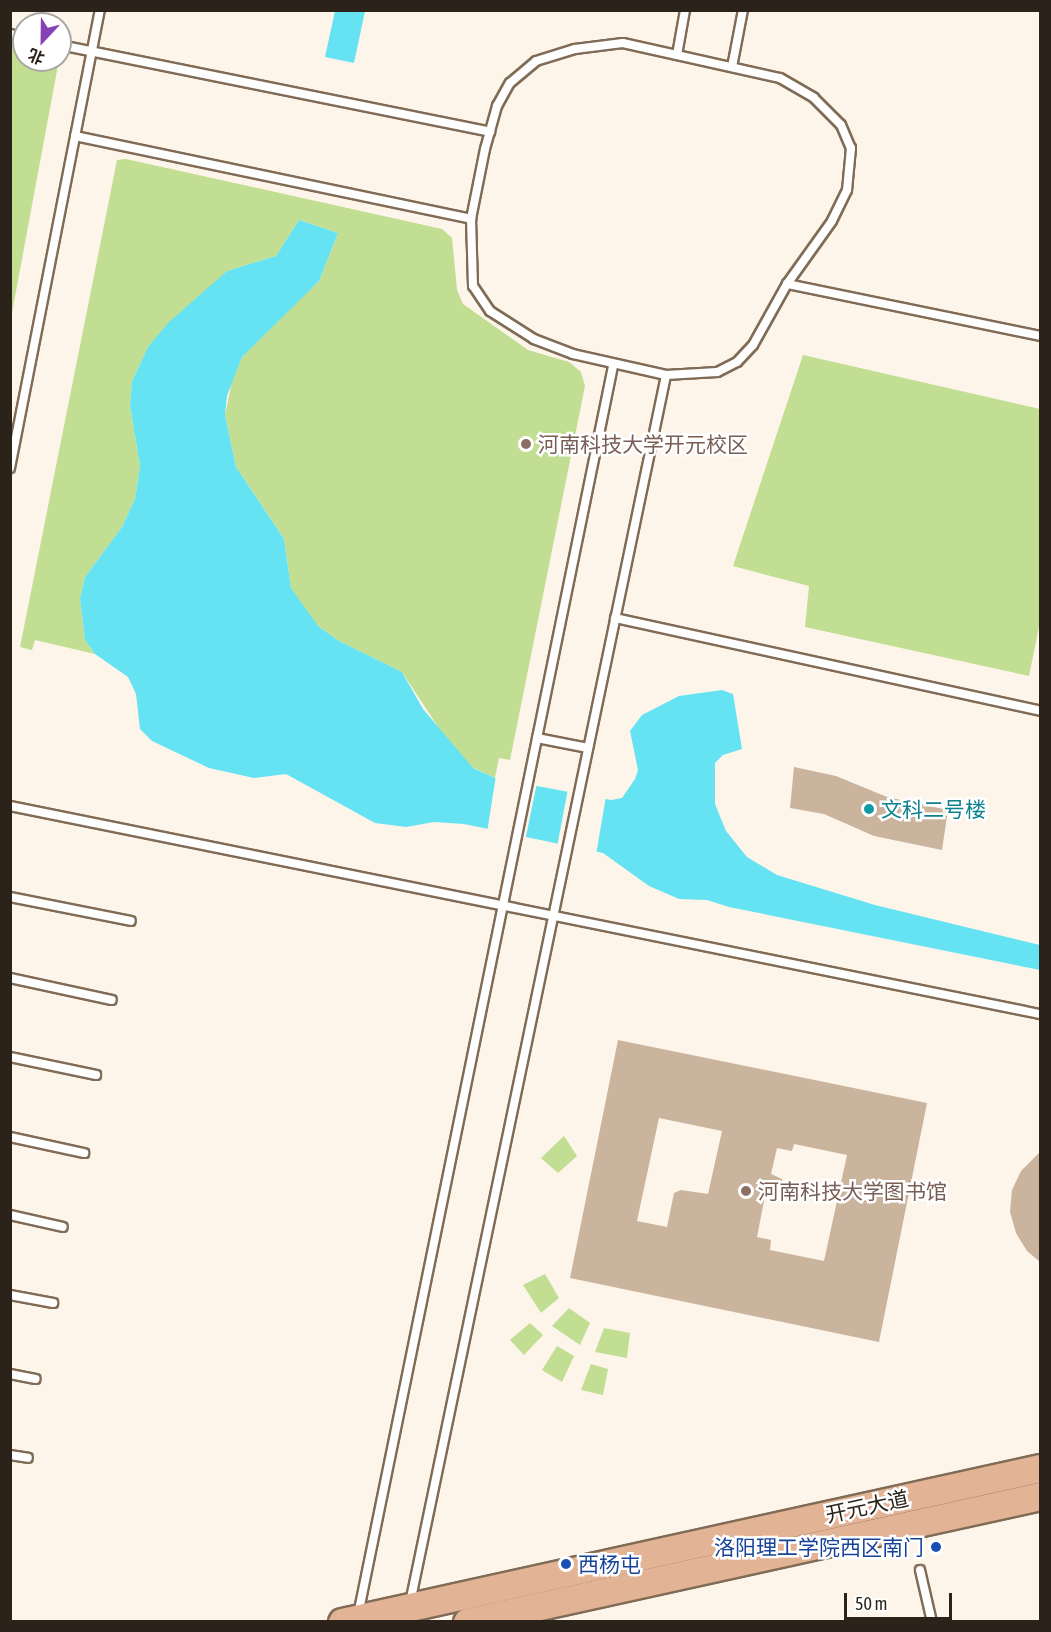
<!DOCTYPE html>
<meta charset="utf-8">
<style>
body{margin:0}
#map{position:relative;width:1051px;height:1632px;overflow:hidden;background:#fdf4ea;font-family:"Asap Condensed","Noto Sans SC",sans-serif}
div>[style]{position:absolute}
.green>*{inset:0;background:#c1de92}
.water>*{inset:0;background:#65e3f3}
.pier>*{inset:0;background:#fdf4ea}
.building>*{inset:0;background:#cab49d}
.roads{filter:drop-shadow(2px 0 #806c56) drop-shadow(-2px 0 #806c56) drop-shadow(0 2px #806c56) drop-shadow(0 -2px #806c56)}
.service>*{height:8px;margin:-4px;padding:0 4px;transform-origin:4px;border-radius:4px;background:#fff}
.primary>*{height:27px;margin:-13.5px;padding:0 13.5px;transform-origin:13.5px;border-radius:13.5px;background:#e2b395}
.dots>*{width:16px;height:16px;translate:-50% -50%;box-sizing:border-box;border:3px solid #fff;border-radius:50%}
span{translate:-50% -50%;white-space:nowrap;text-align:center;line-height:1.15;-webkit-text-stroke:5px #fff;paint-order:stroke}
.education-label{font-size:21px;color:#785e54}
.left{translate:0 -50%;text-align:left}
.culture-label{font-size:21px;color:#0d838f}
.street-label{font-size:21px;color:#2b231a}
.transit-label{font-size:21px;color:#164399}
.right{translate:-100% -50%;text-align:right}
.frame{position:absolute;inset:0;border:12px solid #2b231a;pointer-events:none}
.north{position:absolute;left:12px;top:12px;width:60px;height:60px;box-sizing:border-box;background:#fff;border:2px solid #aaa7a3;border-radius:50%;rotate:202deg;font-size:16px;font-weight:700;line-height:24px;text-align:center;color:#2b231a}
.north::after{content:'';display:block;margin:auto;width:21px;height:27px;background:#8641b4;clip-path:polygon(50% 0,100% 100%,50% 72%,0 100%)}
.scale{position:absolute;left:844px;top:1593px;width:108px;height:27px;box-sizing:border-box;border:3px solid #2b231a;border-top:0;padding-left:8px;font-size:18px;line-height:21px;white-space:nowrap;color:#2b231a;-webkit-text-stroke:4px #fff;paint-order:stroke}
</style>
<div id="map">
<div class="green">
<i style="clip-path:polygon(11px 39px,24px 42px,24px 60px,59px 60px,11px 318px)"></i>
<i style="clip-path:polygon(126px 159px,442px 229px,452px 238px,457px 290px,463px 304px,528px 350px,569px 362px,581px 372px,585px 386px,510px 760px,499px 758px,495px 778px,472px 767px,450px 745px,402px 672px,339px 641px,318px 626px,303px 608px,291px 588px,284px 539px,236px 467px,225px 415px,233px 377px,242px 357px,259px 337px,319px 281px,338px 233px,299px 220px,276px 256px,227px 271px,148px 347px,132px 381px,130px 406px,140px 466px,135px 499px,122px 527px,85px 577px,80px 599px,85px 640px,95px 654px,35px 640px,32px 650px,20px 647px,117px 160px)"></i>
<i style="clip-path:polygon(803px 355px,1040px 409px,1040px 622px,1029px 676px,805px 627px,809px 586px,733px 566px)"></i>
<i style="clip-path:polygon(564px 1136px,577px 1156px,558px 1173px,541px 1158px)"></i>
<i style="clip-path:polygon(545px 1274px,559px 1298px,541px 1313px,523px 1285px)"></i>
<i style="clip-path:polygon(569px 1308px,590px 1323px,580px 1345px,552px 1326px)"></i>
<i style="clip-path:polygon(530px 1323px,543px 1335px,524px 1355px,510px 1340px)"></i>
<i style="clip-path:polygon(604px 1328px,630px 1333px,627px 1358px,595px 1352px)"></i>
<i style="clip-path:polygon(557px 1346px,574px 1356px,562px 1382px,542px 1370px)"></i>
<i style="clip-path:polygon(591px 1364px,608px 1369px,603px 1395px,581px 1390px)"></i>
</div>
<div class="water">
<i style="clip-path:polygon(335px 11px,365px 11px,354px 63px,325px 57px)"></i>
<i style="clip-path:polygon(299px 220px,338px 233px,319px 281px,242px 357px,227px 396px,225px 415px,236px 467px,284px 539px,291px 588px,318px 626px,339px 641px,402px 672px,423px 709px,473px 768px,495px 778px,611px 800px,622px 798px,635px 779px,638px 770px,630px 731px,642px 715px,679px 696px,722px 690px,733px 694px,742px 749px,723px 755px,715px 763px,715px 804px,726px 831px,747px 857px,777px 875px,875px 905px,1040px 945px,1040px 970px,729px 907px,707px 900px,679px 899px,649px 886px,603px 853px,464px 824px,434px 822px,406px 827px,375px 823px,286px 774px,254px 778px,209px 768px,152px 741px,140px 729px,136px 694px,128px 677px,95px 654px,85px 640px,80px 599px,85px 577px,122px 527px,135px 499px,140px 466px,130px 406px,132px 381px,148px 347px,168px 323px,227px 271px,276px 256px)"></i>
</div>
<div class="pier">
<i style="clip-path:polygon(496px 775px,537px 783px,525px 841px,487px 833px)"></i>
<i style="clip-path:polygon(568px 789px,606px 796px,596px 855px,557px 847px)"></i>
</div>
<div class="building">
<i style="clip-path:polygon(794px 767px,836px 776px,887px 797px,948px 810px,942px 850px,874px 836px,824px 814px,790px 808px)"></i>
<i style="clip-path:polygon(evenodd,618px 1040px,927px 1103px,879px 1342px,570px 1278px,618px 1040px,659px 1118px,722px 1131px,708px 1194px,681px 1190px,674px 1193px,667px 1227px,637px 1221px,659px 1118px,618px 1040px,794px 1144px,847px 1155px,824px 1261px,770px 1250px,771px 1240px,757px 1237px,765px 1196px,775px 1196px,783px 1188px,782px 1179px,771px 1174px,777px 1148px,792px 1151px,794px 1144px)"></i>
<i style="clip-path:polygon(1040px 1152px,1040px 1262px,1027px 1251px,1016px 1233px,1010px 1212px,1012px 1190px,1021px 1171px)"></i>
</div>
<div class="roads">
<div class="service">
<i style="left:10px;top:34px;width:14px;rotate:12deg"></i>
<i style="left:623px;top:43px;width:161px;rotate:12.6deg"></i>
<i style="left:780px;top:78px;width:39px;rotate:30deg"></i>
<i style="left:814px;top:98px;width:38px;rotate:45deg"></i>
<i style="left:841px;top:125px;width:25px;rotate:67deg"></i>
<i style="left:851px;top:148px;width:42px;rotate:95.4deg"></i>
<i style="left:847px;top:190px;width:34px;rotate:116deg"></i>
<i style="left:832px;top:221px;width:77px;rotate:125.5deg"></i>
<i style="left:787px;top:284px;width:70px;rotate:119.1deg"></i>
<i style="left:753px;top:345px;width:23px;rotate:133deg"></i>
<i style="left:737px;top:362px;width:22px;rotate:153deg"></i>
<i style="left:717px;top:372px;width:51px;rotate:176.6deg"></i>
<i style="left:666px;top:375px;width:95px;rotate:-167.3deg"></i>
<i style="left:573px;top:354px;width:42px;rotate:-159deg"></i>
<i style="left:534px;top:339px;width:52px;rotate:-147.5deg"></i>
<i style="left:490px;top:311px;width:30px;rotate:-124deg"></i>
<i style="left:473px;top:286px;width:67px;rotate:-91.7deg"></i>
<i style="left:471px;top:219px;width:71px;rotate:-78.7deg"></i>
<i style="left:485px;top:149px;width:45px;rotate:-74.4deg"></i>
<i style="left:497px;top:106px;width:26px;rotate:-61deg"></i>
<i style="left:510px;top:83px;width:34px;rotate:-40deg"></i>
<i style="left:536px;top:61px;width:41px;rotate:-17.1deg"></i>
<i style="left:575px;top:49px;width:48px;rotate:-7.1deg"></i>
<i style="left:60px;top:45px;width:439px;rotate:11.4deg"></i>
<i style="left:677px;top:55px;width:46px;rotate:-79.9deg"></i>
<i style="left:732px;top:67px;width:58px;rotate:-79.1deg"></i>
<i style="left:75px;top:136px;width:405px;rotate:11.8deg"></i>
<i style="left:787px;top:284px;width:258px;rotate:11.6deg"></i>
<i style="left:10px;top:468px;width:467px;rotate:-78.9deg"></i>
<i style="left:615px;top:618px;width:435px;rotate:12.3deg"></i>
<i style="left:537px;top:738px;width:52px;rotate:11.1deg"></i>
<i style="left:10px;top:806px;width:1051px;rotate:11.42deg"></i>
<i style="left:10px;top:897px;width:123px;rotate:11.2deg"></i>
<i style="left:10px;top:978px;width:104px;rotate:12.2deg"></i>
<i style="left:10px;top:1057px;width:88px;rotate:11.8deg"></i>
<i style="left:10px;top:1137px;width:76px;rotate:12.2deg"></i>
<i style="left:10px;top:1215px;width:54px;rotate:12.8deg"></i>
<i style="left:10px;top:1295px;width:44px;rotate:10.5deg"></i>
<i style="left:10px;top:1374px;width:26px;rotate:11deg"></i>
<i style="left:10px;top:1455px;width:18px;rotate:9deg"></i>
<i style="left:920px;top:1570px;width:53px;rotate:77deg"></i>
<i style="left:410px;top:1603px;width:1254px;rotate:-78.22deg"></i>
<i style="left:358px;top:1615px;width:1275px;rotate:-78.46deg"></i>
</div>
<div class="primary">
<i style="left:342px;top:1622px;width:715px;rotate:-12.44deg"></i>
<i style="left:467px;top:1622px;width:587px;rotate:-12.4deg"></i>
</div>
</div>
<div class="dots">
<i style="left:526px;top:444px;background:#8d6e63"></i>
<i style="left:869px;top:809px;background:#0f9aa8"></i>
<i style="left:746px;top:1191px;background:#8d6e63"></i>
<i style="left:936px;top:1547px;background:#1a4fb4"></i>
<i style="left:566px;top:1564px;background:#1a4fb4"></i>
</div>
<div class="education-label">
<span class="left" style="left:538px;top:444px">河南科技大学开元校区</span>
<span class="left" style="left:758px;top:1191px">河南科技大学图书馆</span>
</div>
<div class="culture-label">
<span class="left" style="left:881px;top:809px">文科二号楼</span>
</div>
<div class="street-label">
<span style="left:867px;top:1506px;rotate:-12deg">开元大道</span>
</div>
<div class="transit-label">
<span class="right" style="left:924px;top:1547px">洛阳理工学院西区南门</span>
<span class="left" style="left:578px;top:1564px">西杨屯</span>
</div>
<div class="frame"></div>
<div class="north">北</div>
<div class="scale">50 m</div>
</div>
